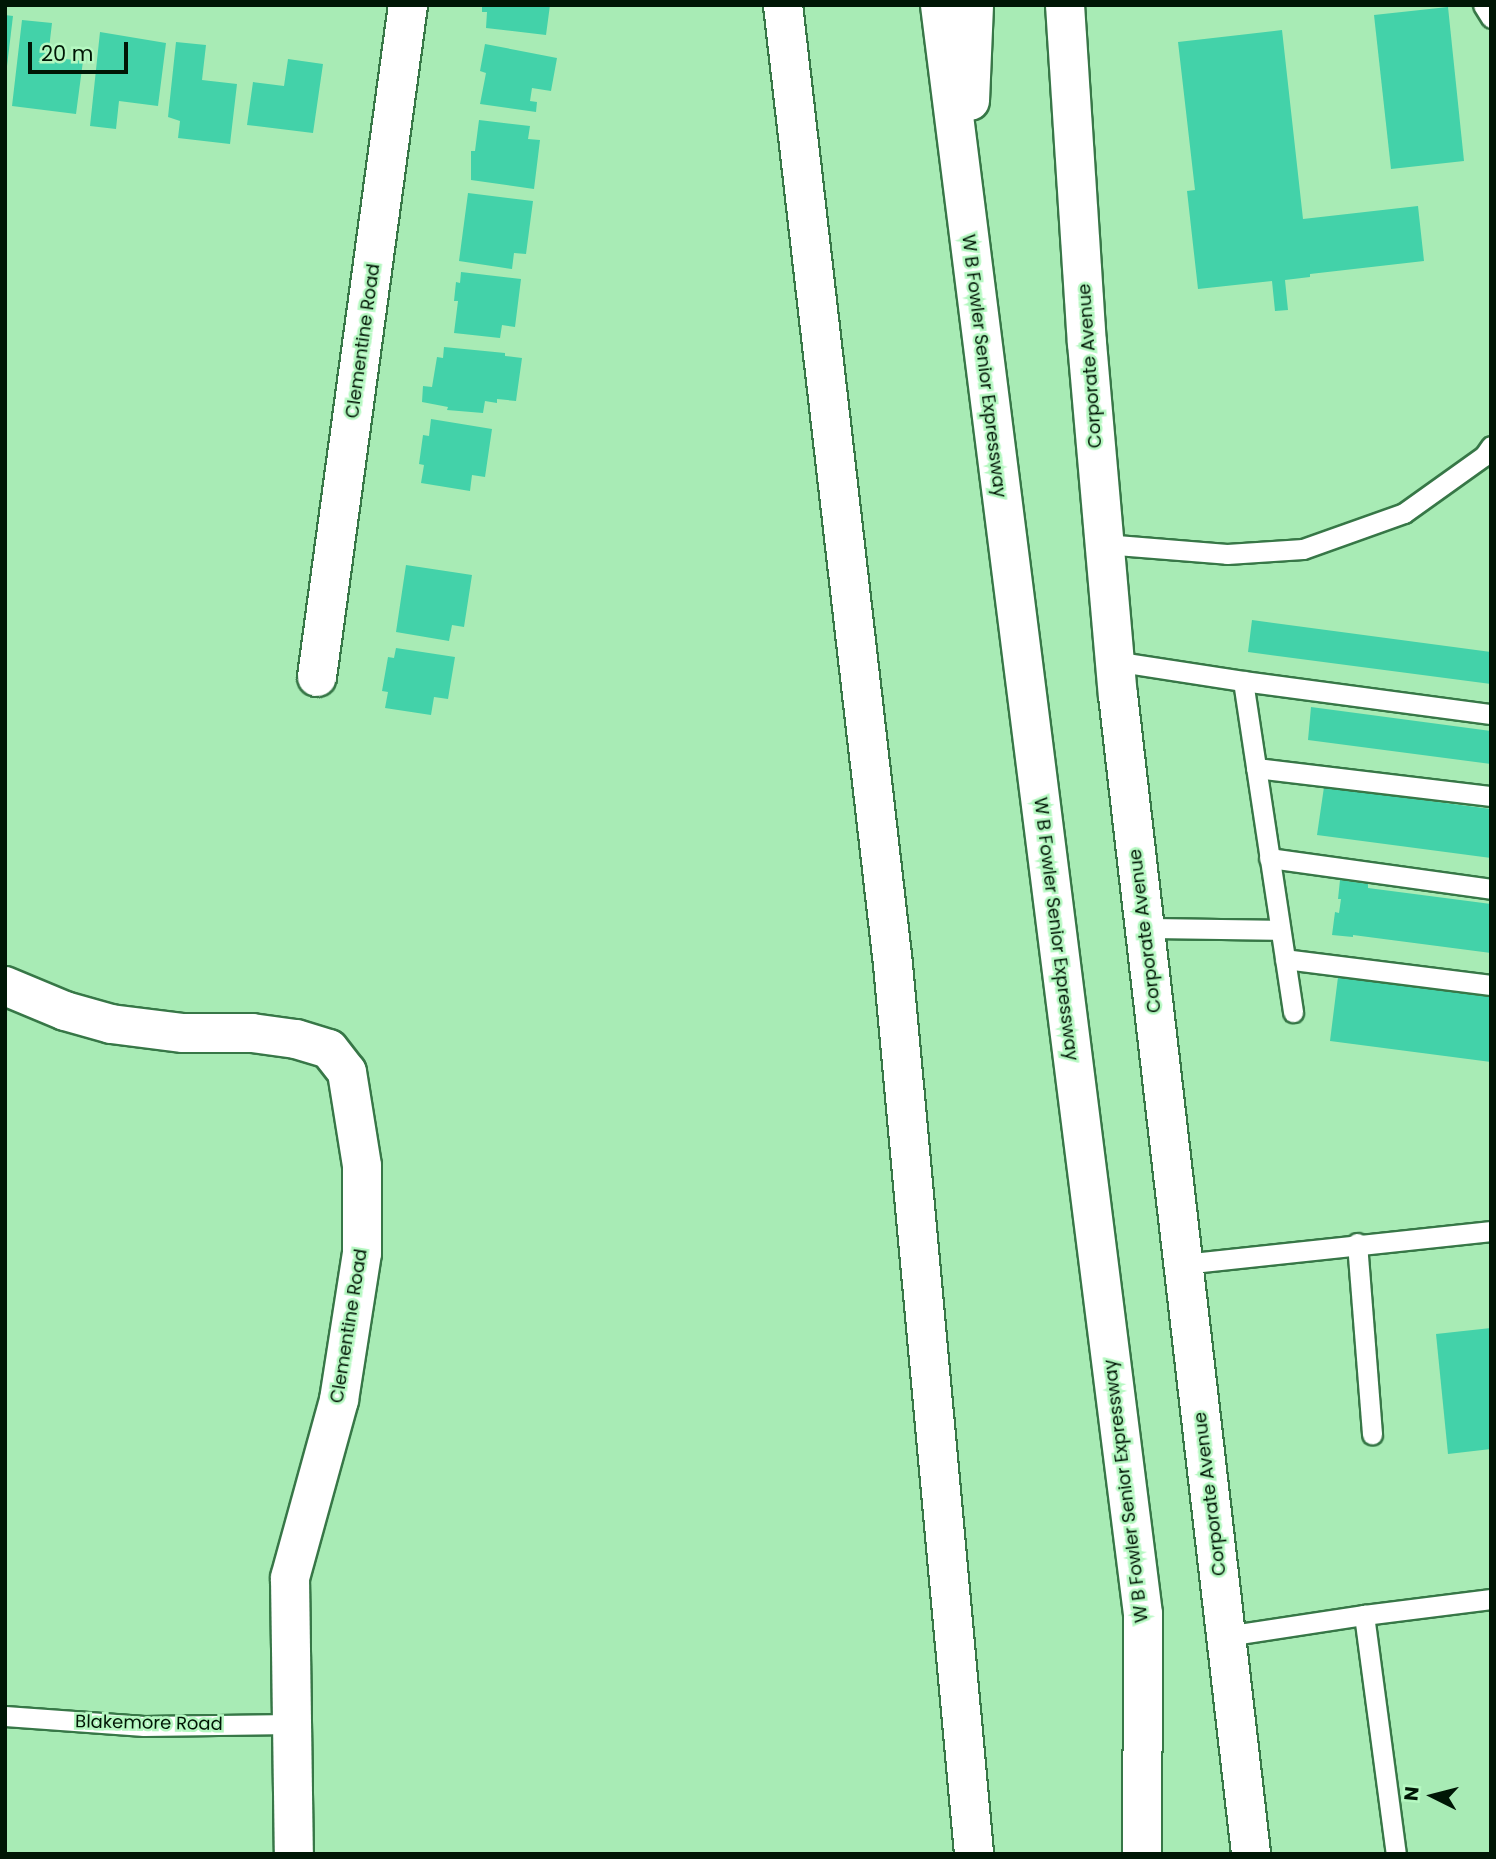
<!DOCTYPE html>
<style>
body{margin:0}
#map{position:relative;width:1496px;height:1859px;overflow:hidden;background:#a8ebb5;font-family:Poppins,sans-serif}
div>[style]{position:absolute}
.building>*{inset:0;background:#43d2a9}
.roads{filter:drop-shadow(2px 0 #377747) drop-shadow(-2px 0 #377747) drop-shadow(0 2px #377747) drop-shadow(0 -2px #377747)}
.lane>*{height:19px;margin:-9.5px;padding:0 9.5px;transform-origin:9.5px;border-radius:9.5px;background:#fff}
.street>*{height:38px;margin:-19px;padding:0 19px;transform-origin:19px;border-radius:19px;background:#fff}
.secondary>*{height:38px;margin:-19px;padding:0 19px;transform-origin:19px;border-radius:19px;background:#fff}
.highway>*{height:38px;margin:-19px;padding:0 19px;transform-origin:19px;border-radius:19px;background:#fff}
span{translate:-50% -50%;white-space:nowrap;text-align:center;line-height:1.15;-webkit-text-stroke:5px #b5f8c1;paint-order:stroke}
.street-label{font-size:18px;color:#001605}
.frame{position:absolute;inset:0;border:7px solid #001605;pointer-events:none}
.north{position:absolute;left:1398px;top:1761px;width:70px;height:70px;-webkit-text-stroke:5px #b5f8c1;paint-order:stroke;rotate:276deg;font-size:19px;font-weight:700;line-height:28px;text-align:center;color:#001605}
.north::after{content:'';display:block;margin:auto;width:24px;height:32px;background:#001605;clip-path:polygon(50% 0,100% 100%,50% 72%,0 100%)}
.scale{position:absolute;left:28px;top:42px;width:100px;height:32px;box-sizing:border-box;border:4px solid #001605;border-top:0;padding-left:9px;font-size:21px;line-height:24px;white-space:nowrap;color:#001605;-webkit-text-stroke:5px #b5f8c1;paint-order:stroke}
</style>
<div id="map">
<div class="building">
<i style="clip-path:polygon(482px 5px,550px 5px,546px 35px,486px 28px,487px 12px,482px 12px)"></i>
<i style="clip-path:polygon(1448px 7px,1464px 161px,1391px 169px,1374px 15px)"></i>
<i style="clip-path:polygon(5px 15px,13px 16px,7px 66px,5px 66px)"></i>
<i style="clip-path:polygon(22px 20px,52px 23px,48px 57px,83px 61px,76px 114px,12px 106px)"></i>
<i style="clip-path:polygon(1282px 30px,1303px 219px,1418px 206px,1424px 261px,1310px 274px,1310px 277px,1285px 280px,1288px 310px,1275px 311px,1272px 281px,1198px 289px,1187px 191px,1195px 190px,1178px 42px)"></i>
<i style="clip-path:polygon(100px 32px,166px 43px,158px 106px,119px 101px,116px 129px,90px 126px)"></i>
<i style="clip-path:polygon(176px 42px,206px 45px,202px 80px,237px 84px,230px 144px,178px 138px,180px 121px,168px 117px)"></i>
<i style="clip-path:polygon(485px 44px,557px 58px,551px 91px,532px 88px,530px 101px,537px 102px,536px 112px,480px 104px,486px 73px,480px 71px)"></i>
<i style="clip-path:polygon(288px 59px,323px 64px,313px 133px,247px 125px,253px 82px,284px 86px)"></i>
<i style="clip-path:polygon(479px 120px,530px 126px,528px 139px,540px 140px,534px 189px,471px 180px,471px 151px,475px 151px)"></i>
<i style="clip-path:polygon(468px 193px,533px 201px,526px 254px,514px 253px,512px 269px,459px 261px)"></i>
<i style="clip-path:polygon(461px 272px,521px 279px,515px 327px,502px 325px,500px 338px,454px 333px,458px 301px,454px 301px,456px 282px,460px 283px)"></i>
<i style="clip-path:polygon(444px 347px,505px 353px,505px 356px,522px 358px,516px 401px,497px 399px,497px 403px,485px 401px,483px 413px,447px 410px,448px 407px,422px 402px,423px 386px,432px 387px,437px 357px,443px 358px)"></i>
<i style="clip-path:polygon(431px 419px,492px 429px,485px 477px,472px 475px,470px 491px,421px 483px,424px 465px,419px 464px,423px 435px,429px 436px)"></i>
<i style="clip-path:polygon(406px 565px,472px 575px,464px 627px,452px 625px,449px 641px,396px 632px)"></i>
<i style="clip-path:polygon(1252px 620px,1491px 652px,1491px 684px,1248px 652px)"></i>
<i style="clip-path:polygon(396px 648px,455px 657px,448px 699px,434px 697px,431px 715px,385px 708px,388px 692px,382px 691px,388px 657px,394px 658px)"></i>
<i style="clip-path:polygon(1311px 707px,1491px 731px,1491px 764px,1308px 740px)"></i>
<i style="clip-path:polygon(1324px 787px,1491px 809px,1491px 858px,1317px 835px)"></i>
<i style="clip-path:polygon(1340px 880px,1368px 884px,1368px 888px,1491px 904px,1491px 953px,1353px 935px,1353px 937px,1332px 935px,1335px 912px,1339px 913px,1341px 899px,1338px 899px)"></i>
<i style="clip-path:polygon(1338px 977px,1491px 997px,1491px 1062px,1330px 1041px)"></i>
<i style="clip-path:polygon(1491px 1328px,1491px 1449px,1448px 1454px,1436px 1334px)"></i>
</div>
<div class="roads">
<div class="lane">
<i style="left:1483px;top:5px;width:15px;rotate:58deg"></i>
<i style="left:1104px;top:544px;width:123px;rotate:4.6deg"></i>
<i style="left:1227px;top:554px;width:76px;rotate:-3.8deg"></i>
<i style="left:1303px;top:549px;width:107px;rotate:-19.6deg"></i>
<i style="left:1404px;top:513px;width:98px;rotate:-35.5deg"></i>
<i style="left:1484px;top:456px;width:12px;rotate:-55deg"></i>
<i style="left:1114px;top:661px;width:131px;rotate:8.8deg"></i>
<i style="left:1243px;top:681px;width:335px;rotate:81.4deg"></i>
<i style="left:1243px;top:681px;width:250px;rotate:7.6deg"></i>
<i style="left:1256px;top:768px;width:237px;rotate:6.8deg"></i>
<i style="left:1269px;top:858px;width:224px;rotate:7.9deg"></i>
<i style="left:1144px;top:928px;width:136px;rotate:0.8deg"></i>
<i style="left:1285px;top:959px;width:208px;rotate:7.2deg"></i>
<i style="left:1357px;top:1243px;width:192px;rotate:85.5deg"></i>
<i style="left:1183px;top:1264px;width:310px;rotate:-6.1deg"></i>
<i style="left:1364px;top:1615px;width:128px;rotate:-7.2deg"></i>
<i style="left:1226px;top:1636px;width:140px;rotate:-8.7deg"></i>
<i style="left:1364px;top:1615px;width:241px;rotate:82.4deg"></i>
<i style="left:5px;top:1716px;width:139px;rotate:4.1deg"></i>
<i style="left:144px;top:1726px;width:148px;rotate:-0.8deg"></i>
</div>
<div class="street">
<i style="left:317px;top:677px;width:678px;rotate:-82.29deg"></i>
<i style="left:5px;top:986px;width:65px;rotate:22.6deg"></i>
<i style="left:65px;top:1011px;width:48px;rotate:15.8deg"></i>
<i style="left:111px;top:1024px;width:73px;rotate:7.1deg"></i>
<i style="left:183px;top:1033px;width:69px"></i>
<i style="left:252px;top:1033px;width:44px;rotate:7.8deg"></i>
<i style="left:296px;top:1039px;width:34px;rotate:17deg"></i>
<i style="left:329px;top:1049px;width:29px;rotate:52deg"></i>
<i style="left:347px;top:1072px;width:95px;rotate:80.9deg"></i>
<i style="left:362px;top:1166px;width:87px;rotate:90deg"></i>
<i style="left:362px;top:1253px;width:149px;rotate:98.9deg"></i>
<i style="left:339px;top:1400px;width:185px;rotate:105.4deg"></i>
<i style="left:290px;top:1578px;width:276px;rotate:89.2deg"></i>
</div>
<div class="secondary">
<i style="left:1065px;top:5px;width:339px;rotate:86.3deg"></i>
<i style="left:1087px;top:343px;width:353px;rotate:85deg"></i>
<i style="left:1118px;top:695px;width:1167px;rotate:83.45deg"></i>
</div>
<div class="highway">
<i style="left:783px;top:5px;width:966px;rotate:83.46deg"></i>
<i style="left:893px;top:965px;width:893px;rotate:84.79deg"></i>
<i style="left:940px;top:5px;width:1622px;rotate:82.81deg"></i>
<i style="left:1143px;top:1614px;width:240px;rotate:90.2deg"></i>
<i style="left:970px;top:101px;width:96px;rotate:-87.6deg"></i>
</div>
</div>
<div class="street-label">
<span style="left:363px;top:341px;rotate:-82deg">Clementine Road</span>
<span style="left:984px;top:366px;rotate:83deg">W B Fowler Senior Expressway</span>
<span style="left:1090px;top:366px;rotate:-94deg">Corporate Avenue</span>
<span style="left:1056px;top:929px;rotate:83deg">W B Fowler Senior Expressway</span>
<span style="left:1145px;top:931px;rotate:-97deg">Corporate Avenue</span>
<span style="left:349px;top:1326px;rotate:-81deg">Clementine Road</span>
<span style="left:1126px;top:1491px;rotate:-97deg">W B Fowler Senior Expressway</span>
<span style="left:1210px;top:1494px;rotate:-97deg">Corporate Avenue</span>
<span style="left:149px;top:1723px;rotate:1deg">Blakemore Road</span>
</div>
<div class="frame"></div>
<div class="north">N</div>
<div class="scale">20 m</div>
</div>
